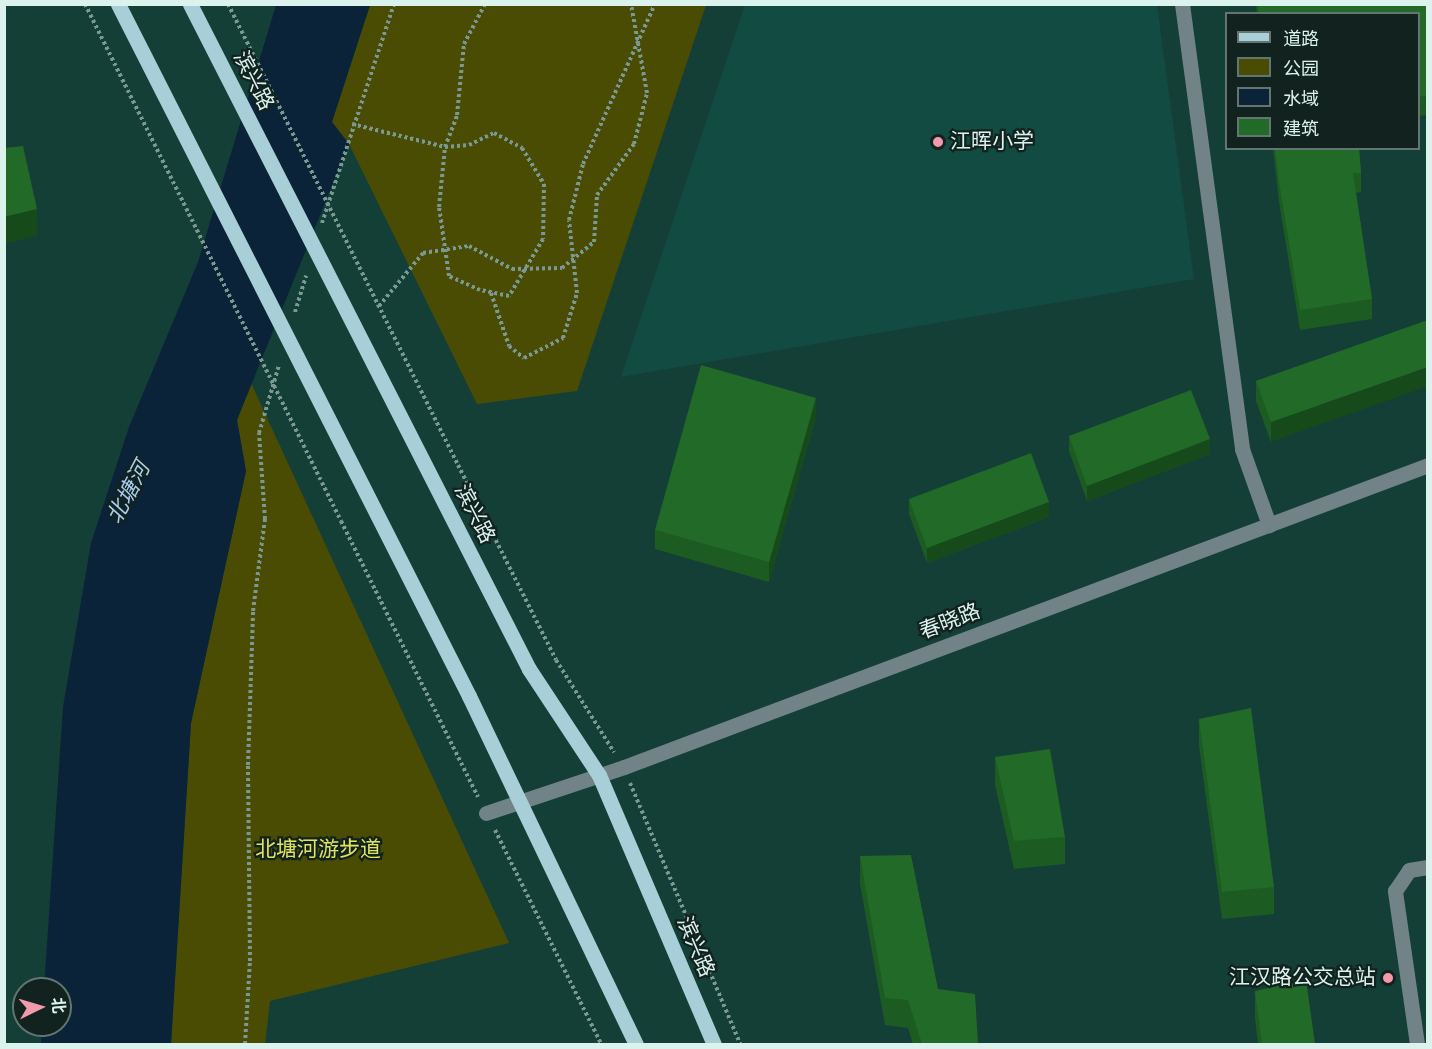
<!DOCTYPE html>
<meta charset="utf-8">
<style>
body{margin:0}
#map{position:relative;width:1432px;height:1049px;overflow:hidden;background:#143f37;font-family:"Alegreya Sans","Noto Sans SC",sans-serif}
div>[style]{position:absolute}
.built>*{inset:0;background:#124b41}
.green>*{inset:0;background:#4b4c04}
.water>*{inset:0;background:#0a2338}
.path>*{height:4px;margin-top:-2px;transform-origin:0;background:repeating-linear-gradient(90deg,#799992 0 3px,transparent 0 6px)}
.minor>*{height:15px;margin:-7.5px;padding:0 7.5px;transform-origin:7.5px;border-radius:7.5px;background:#718387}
.major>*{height:15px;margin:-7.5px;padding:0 7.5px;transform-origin:7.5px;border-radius:7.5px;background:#a8ced7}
.path-bridge>*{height:4px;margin-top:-2px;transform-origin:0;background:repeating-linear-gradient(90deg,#799992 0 3px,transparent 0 6px)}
.major-bridge>*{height:15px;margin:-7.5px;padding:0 7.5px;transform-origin:7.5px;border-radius:7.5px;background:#a8ced7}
.wall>*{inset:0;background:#1c5b22}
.shaded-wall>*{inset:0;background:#174a1b}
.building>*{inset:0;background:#216a27}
.dots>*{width:16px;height:16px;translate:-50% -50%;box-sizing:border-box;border:3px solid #11221f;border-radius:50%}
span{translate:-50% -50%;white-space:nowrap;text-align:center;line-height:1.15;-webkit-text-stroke:4.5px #11221f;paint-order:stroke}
.street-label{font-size:21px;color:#dcf2ed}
.poi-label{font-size:21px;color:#dcf2ed}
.left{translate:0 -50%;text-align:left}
.right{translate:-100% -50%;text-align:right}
.park-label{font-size:21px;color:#e2e45f}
.water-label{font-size:22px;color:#a9cdef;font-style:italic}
.frame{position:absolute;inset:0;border:6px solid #dcf2ed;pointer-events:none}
.legend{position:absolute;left:1225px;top:12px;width:195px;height:138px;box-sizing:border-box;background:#11221f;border:2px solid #627571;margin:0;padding:8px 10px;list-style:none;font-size:18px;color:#dcf2ed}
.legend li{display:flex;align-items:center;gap:12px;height:30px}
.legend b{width:30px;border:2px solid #627571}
.north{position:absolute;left:12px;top:977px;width:60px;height:60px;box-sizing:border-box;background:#11221f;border:2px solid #627571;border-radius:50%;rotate:85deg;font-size:16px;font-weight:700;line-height:24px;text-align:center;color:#dcf2ed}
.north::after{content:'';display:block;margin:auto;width:21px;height:27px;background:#f39aaa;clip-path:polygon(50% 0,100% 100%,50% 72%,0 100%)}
</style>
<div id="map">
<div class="built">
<i style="clip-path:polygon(745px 5px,1157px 5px,1194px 279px,621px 377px)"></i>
</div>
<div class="green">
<i style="clip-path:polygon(370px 5px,706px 5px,577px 391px,477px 404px,349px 144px,332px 122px)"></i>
<i style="clip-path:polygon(251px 383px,509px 943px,270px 1001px,265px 1044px,171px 1044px,191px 723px,246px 471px,237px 420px)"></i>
</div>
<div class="water">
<i style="clip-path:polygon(276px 5px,370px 5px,332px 122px,349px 144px,237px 420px,246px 471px,191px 723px,171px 1044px,41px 1044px,42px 1025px,60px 1025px,60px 989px,44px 989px,63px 707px,91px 543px,129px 427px,198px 262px)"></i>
</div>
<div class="path">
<i style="left:352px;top:124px;width:96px;rotate:13.9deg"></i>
<i style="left:445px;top:147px;width:24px;rotate:-5deg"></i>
<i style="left:469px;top:145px;width:28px;rotate:-26deg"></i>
<i style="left:494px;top:133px;width:32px;rotate:28deg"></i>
<i style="left:522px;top:148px;width:42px;rotate:58.6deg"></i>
<i style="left:544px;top:184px;width:55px;rotate:91deg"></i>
<i style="left:543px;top:239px;width:66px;rotate:120.8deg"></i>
<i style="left:509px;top:296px;width:30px;rotate:-168deg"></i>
<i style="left:480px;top:290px;width:34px;rotate:-156deg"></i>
<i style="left:449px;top:276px;width:70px;rotate:-98.2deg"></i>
<i style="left:439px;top:207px;width:60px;rotate:-84.3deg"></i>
<i style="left:445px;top:147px;width:34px;rotate:-69deg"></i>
<i style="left:457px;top:115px;width:71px;rotate:-84.4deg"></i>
<i style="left:464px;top:44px;width:45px;rotate:-62.3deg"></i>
<i style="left:322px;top:223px;width:231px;rotate:-71.8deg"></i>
<i style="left:491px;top:293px;width:56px;rotate:71.2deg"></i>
<i style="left:509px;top:346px;width:19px;rotate:39deg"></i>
<i style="left:524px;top:358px;width:44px;rotate:-27.1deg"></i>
<i style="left:563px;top:338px;width:47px;rotate:-72.7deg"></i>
<i style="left:577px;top:293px;width:73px;rotate:-96.3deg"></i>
<i style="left:569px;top:220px;width:58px;rotate:-76deg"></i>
<i style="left:583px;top:164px;width:175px;rotate:-65.8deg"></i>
<i style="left:295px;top:312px;width:38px;rotate:-73deg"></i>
<i style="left:458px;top:465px;width:218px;rotate:63.3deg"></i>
<i style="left:556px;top:660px;width:109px;rotate:57.8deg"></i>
<i style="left:341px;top:521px;width:308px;rotate:63.6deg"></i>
<i style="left:630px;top:783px;width:283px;rotate:67.1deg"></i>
<i style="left:495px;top:830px;width:239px;rotate:63.6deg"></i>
<i style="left:245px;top:1044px;width:83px;rotate:-86.6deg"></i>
<i style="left:250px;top:961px;width:196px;rotate:-90.6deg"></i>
<i style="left:248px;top:765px;width:154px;rotate:-88.1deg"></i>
<i style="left:253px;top:611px;width:93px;rotate:-82.6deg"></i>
<i style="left:265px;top:519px;width:86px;rotate:-94deg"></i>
<i style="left:259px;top:433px;width:71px;rotate:-73.6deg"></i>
</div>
<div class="minor">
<i style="left:1182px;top:4px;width:449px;rotate:82.3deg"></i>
<i style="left:1242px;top:449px;width:81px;rotate:70.4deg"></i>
<i style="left:486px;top:813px;width:145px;rotate:-18.4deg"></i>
<i style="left:624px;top:767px;width:859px;rotate:-20.59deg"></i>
<i style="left:1417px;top:1044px;width:155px;rotate:-98.2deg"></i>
<i style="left:1395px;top:891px;width:25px;rotate:-56deg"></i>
<i style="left:1409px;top:870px;width:19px;rotate:-9deg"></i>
</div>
<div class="major">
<i style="left:529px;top:669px;width:127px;rotate:56.6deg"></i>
<i style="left:599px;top:775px;width:293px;rotate:66.9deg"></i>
<i style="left:469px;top:696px;width:386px;rotate:64.4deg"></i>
</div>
<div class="path-bridge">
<i style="left:85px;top:4px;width:577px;rotate:63.66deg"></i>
<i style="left:228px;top:4px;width:515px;rotate:63.48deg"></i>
<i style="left:379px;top:306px;width:69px;rotate:-50.3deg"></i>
<i style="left:423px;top:253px;width:47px;rotate:-8.7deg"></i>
<i style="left:469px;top:246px;width:49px;rotate:28.1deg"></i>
<i style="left:512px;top:269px;width:50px;rotate:-1.1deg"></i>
<i style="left:562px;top:268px;width:41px;rotate:-39.1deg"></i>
<i style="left:594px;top:242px;width:47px;rotate:-86.3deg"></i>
<i style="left:597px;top:195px;width:63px;rotate:-54deg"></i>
<i style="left:634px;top:144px;width:53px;rotate:-75.7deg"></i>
<i style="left:647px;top:93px;width:90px;rotate:-100.2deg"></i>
</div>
<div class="major-bridge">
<i style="left:118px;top:4px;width:776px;rotate:63.1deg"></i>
<i style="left:190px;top:4px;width:746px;rotate:62.99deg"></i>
</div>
<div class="wall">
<i style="clip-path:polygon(1256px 4px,1428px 4px,1428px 115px,1419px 116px,1419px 14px,1257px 14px)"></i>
<i style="clip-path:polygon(1273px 148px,1359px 148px,1361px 173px,1361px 192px,1356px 193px,1372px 299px,1372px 319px,1300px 330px,1279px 202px)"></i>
<i style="clip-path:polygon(1428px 320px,1271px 442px,1256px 401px,1256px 381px)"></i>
<i style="clip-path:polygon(816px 417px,769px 582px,655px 549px,655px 530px)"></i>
<i style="clip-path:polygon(1069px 436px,1210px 454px,1087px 501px,1069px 451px)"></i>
<i style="clip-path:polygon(909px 499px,1049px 517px,927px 563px,909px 514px)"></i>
<i style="clip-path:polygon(1199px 719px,1274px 887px,1274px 914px,1222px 919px,1199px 746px)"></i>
<i style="clip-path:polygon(995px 757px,1065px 837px,1065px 864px,1014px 869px,995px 785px)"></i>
<i style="clip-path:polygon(860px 856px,938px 989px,978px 1044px,913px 1044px,908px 1028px,885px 1025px,860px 884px)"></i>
<i style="clip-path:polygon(1255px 991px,1315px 1044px,1258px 1044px,1255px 1019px)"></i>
</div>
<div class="shaded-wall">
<i style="clip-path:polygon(37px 209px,37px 236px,4px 244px,4px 217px)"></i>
<i style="clip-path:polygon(1428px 367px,1428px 386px,1271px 442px,1271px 422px)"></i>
<i style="clip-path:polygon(816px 398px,816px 417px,769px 582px,769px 562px)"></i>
<i style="clip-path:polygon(1210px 439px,1210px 454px,1087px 501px,1087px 486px)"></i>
<i style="clip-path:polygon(1049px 502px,1049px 517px,927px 563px,927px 548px)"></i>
</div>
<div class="building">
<i style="clip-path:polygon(1258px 4px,1428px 4px,1428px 95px,1419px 97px,1419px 14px,1259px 14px)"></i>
<i style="clip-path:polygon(23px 146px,37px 209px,4px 217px,4px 148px)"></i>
<i style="clip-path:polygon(1275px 148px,1359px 148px,1361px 173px,1353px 173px,1372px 299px,1300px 310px,1279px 182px)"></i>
<i style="clip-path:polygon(1428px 320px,1428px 367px,1271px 422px,1256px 381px)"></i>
<i style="clip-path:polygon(701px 365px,816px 398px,769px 562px,655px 530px)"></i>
<i style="clip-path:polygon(1191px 390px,1210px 439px,1087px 486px,1069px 436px)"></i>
<i style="clip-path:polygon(1031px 453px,1049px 502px,927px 548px,909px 499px)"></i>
<i style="clip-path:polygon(1251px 708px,1274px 887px,1222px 892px,1199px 719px)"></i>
<i style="clip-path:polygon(1050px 749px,1065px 837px,1014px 841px,995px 757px)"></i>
<i style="clip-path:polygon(911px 855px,938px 989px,975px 994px,978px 1044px,922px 1044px,908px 1000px,885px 998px,860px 856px)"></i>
<i style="clip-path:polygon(1306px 980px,1315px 1044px,1262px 1044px,1255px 991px)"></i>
</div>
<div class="dots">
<i style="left:938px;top:142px;background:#f39aaa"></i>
<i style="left:1388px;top:978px;background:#f39aaa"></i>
</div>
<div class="street-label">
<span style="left:253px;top:81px;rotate:63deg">滨兴路</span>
<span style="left:474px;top:514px;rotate:63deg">滨兴路</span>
<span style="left:950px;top:622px;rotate:-21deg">春晓路</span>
<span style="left:695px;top:947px;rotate:67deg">滨兴路</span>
</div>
<div class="poi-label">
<span class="left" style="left:950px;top:142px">江晖小学</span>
<span class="right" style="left:1376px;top:978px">江汉路公交总站</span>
</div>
<div class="park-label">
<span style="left:318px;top:850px">北塘河游步道</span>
</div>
<div class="water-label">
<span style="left:129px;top:493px;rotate:-62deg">北塘河</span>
</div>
<div class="frame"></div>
<ul class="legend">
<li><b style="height:8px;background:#a8ced7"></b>道路</li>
<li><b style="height:16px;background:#4b4c04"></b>公园</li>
<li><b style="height:16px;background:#0a2338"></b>水域</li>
<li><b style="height:16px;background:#216a27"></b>建筑</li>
</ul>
<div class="north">北</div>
</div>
